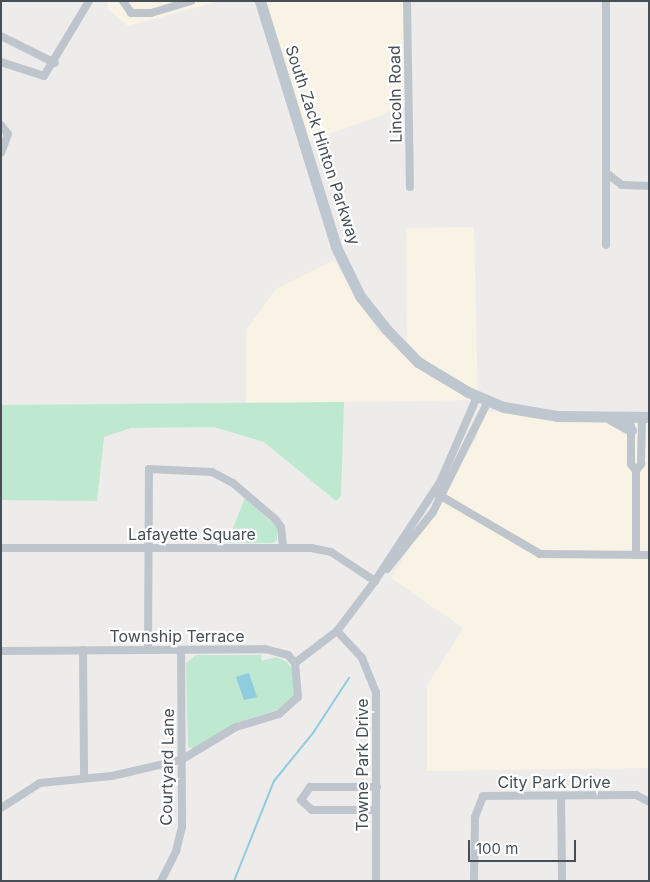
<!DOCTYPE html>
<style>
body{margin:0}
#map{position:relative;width:650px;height:882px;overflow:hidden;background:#eeebeb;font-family:Inter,sans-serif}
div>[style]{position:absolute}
.commercial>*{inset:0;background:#f8f3e5}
.green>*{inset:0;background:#bee8cf}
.water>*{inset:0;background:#90cce0}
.stream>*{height:2px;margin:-1px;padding:0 1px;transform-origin:1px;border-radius:1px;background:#90cce0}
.street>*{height:8px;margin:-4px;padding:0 4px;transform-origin:4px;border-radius:4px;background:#bec5cc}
.secondary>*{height:11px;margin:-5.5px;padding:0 5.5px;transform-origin:5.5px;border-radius:5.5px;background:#bec6d0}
span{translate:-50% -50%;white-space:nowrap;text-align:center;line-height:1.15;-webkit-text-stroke:4.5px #fff;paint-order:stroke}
.street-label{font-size:16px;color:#464e56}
.frame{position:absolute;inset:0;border:2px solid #464e56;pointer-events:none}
.scale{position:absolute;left:468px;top:840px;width:108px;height:22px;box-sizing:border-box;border:2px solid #464e56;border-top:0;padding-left:6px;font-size:15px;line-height:18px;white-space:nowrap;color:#464e56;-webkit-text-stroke:4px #fff;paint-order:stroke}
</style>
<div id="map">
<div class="commercial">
<i style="clip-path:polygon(107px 1px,220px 1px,128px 26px,108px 9px)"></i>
<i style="clip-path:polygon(260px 1px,405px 1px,405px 107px,301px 144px)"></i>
<i style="clip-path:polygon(474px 227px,478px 400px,246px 404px,246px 330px,276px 289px,334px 260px,377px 330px,407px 350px,406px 228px)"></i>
<i style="clip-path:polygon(478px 411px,649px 419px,649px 768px,427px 771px,427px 686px,463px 628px,391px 578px,478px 436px)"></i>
</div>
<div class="green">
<i style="clip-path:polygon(344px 402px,341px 496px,336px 501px,264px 442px,214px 427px,131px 428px,104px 437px,97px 501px,1px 500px,1px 405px)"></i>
<i style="clip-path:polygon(245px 498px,277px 527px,277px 540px,273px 543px,227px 543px)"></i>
<i style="clip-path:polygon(196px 655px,261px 655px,262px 661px,276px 657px,287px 662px,295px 673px,295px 696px,284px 708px,238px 722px,194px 749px,188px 747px,186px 663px)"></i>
</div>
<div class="water">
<i style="clip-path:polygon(249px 673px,257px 697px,244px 700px,236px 677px)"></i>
</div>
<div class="stream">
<i style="left:234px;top:881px;width:108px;rotate:-68.2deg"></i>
<i style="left:274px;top:781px;width:62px;rotate:-50.9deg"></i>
<i style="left:313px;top:733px;width:66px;rotate:-56.8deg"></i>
</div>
<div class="street">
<i style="left:123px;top:1px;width:14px;rotate:56deg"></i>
<i style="left:131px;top:13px;width:20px"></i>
<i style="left:151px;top:13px;width:42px;rotate:-16.7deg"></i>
<i style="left:407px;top:1px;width:186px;rotate:89.1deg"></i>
<i style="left:606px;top:1px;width:244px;rotate:90deg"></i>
<i style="left:1px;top:36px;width:60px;rotate:26.6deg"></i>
<i style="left:1px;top:62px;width:45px;rotate:18deg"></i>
<i style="left:44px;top:76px;width:87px;rotate:-59deg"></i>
<i style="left:1px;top:125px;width:11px;rotate:52deg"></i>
<i style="left:8px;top:134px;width:20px;rotate:110deg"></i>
<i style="left:609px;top:175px;width:16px;rotate:38deg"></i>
<i style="left:622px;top:185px;width:27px;rotate:2deg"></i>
<i style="left:631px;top:426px;width:38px;rotate:90deg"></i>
<i style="left:631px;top:464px;width:9px;rotate:54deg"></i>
<i style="left:636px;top:471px;width:84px;rotate:90deg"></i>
<i style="left:636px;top:471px;width:9px;rotate:-54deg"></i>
<i style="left:641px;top:464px;width:47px;rotate:-88.8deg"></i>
<i style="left:434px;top:492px;width:123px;rotate:30.3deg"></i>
<i style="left:540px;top:554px;width:109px;rotate:0.5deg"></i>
<i style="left:1px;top:548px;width:310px"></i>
<i style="left:311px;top:548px;width:20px;rotate:11deg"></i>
<i style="left:331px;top:552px;width:53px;rotate:33.4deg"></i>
<i style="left:387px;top:569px;width:73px;rotate:-51.1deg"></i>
<i style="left:433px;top:512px;width:124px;rotate:-63.6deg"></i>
<i style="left:337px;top:631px;width:37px;rotate:47deg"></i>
<i style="left:362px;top:658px;width:37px;rotate:68deg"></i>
<i style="left:376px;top:692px;width:189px;rotate:90deg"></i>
<i style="left:83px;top:650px;width:127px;rotate:89.5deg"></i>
<i style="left:148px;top:650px;width:181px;rotate:-89.7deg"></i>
<i style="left:149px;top:469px;width:63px;rotate:2.7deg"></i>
<i style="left:212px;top:472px;width:24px;rotate:28deg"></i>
<i style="left:233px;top:483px;width:55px;rotate:40.6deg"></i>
<i style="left:275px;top:519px;width:10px;rotate:53deg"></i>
<i style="left:281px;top:527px;width:20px;rotate:84deg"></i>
<i style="left:1px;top:651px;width:264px;rotate:-0.4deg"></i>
<i style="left:265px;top:649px;width:24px;rotate:15deg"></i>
<i style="left:288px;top:655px;width:11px;rotate:49deg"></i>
<i style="left:295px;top:663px;width:53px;rotate:-37.3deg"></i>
<i style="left:337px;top:631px;width:63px;rotate:-52.8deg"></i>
<i style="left:375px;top:581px;width:118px;rotate:-56.7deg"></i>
<i style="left:440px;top:482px;width:93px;rotate:-66.5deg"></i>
<i style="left:561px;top:796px;width:85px;rotate:89.3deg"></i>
<i style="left:1px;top:808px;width:46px;rotate:-32.7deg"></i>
<i style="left:40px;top:783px;width:72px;rotate:-5.6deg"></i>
<i style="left:112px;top:776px;width:71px;rotate:-13.1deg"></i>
<i style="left:181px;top:760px;width:64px;rotate:-31deg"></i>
<i style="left:236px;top:727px;width:45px;rotate:-16.8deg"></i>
<i style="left:279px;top:714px;width:25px;rotate:-42deg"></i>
<i style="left:298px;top:697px;width:34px;rotate:-95deg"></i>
<i style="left:376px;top:810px;width:64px;rotate:180deg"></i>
<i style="left:312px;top:810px;width:15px;rotate:-138deg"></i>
<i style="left:301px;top:800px;width:16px;rotate:-55deg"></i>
<i style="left:310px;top:787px;width:67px"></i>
<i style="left:161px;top:881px;width:34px;rotate:-63deg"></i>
<i style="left:176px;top:851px;width:25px;rotate:-76deg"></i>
<i style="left:182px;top:827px;width:177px;rotate:-90.3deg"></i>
<i style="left:474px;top:881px;width:64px;rotate:-89.1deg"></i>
<i style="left:475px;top:817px;width:22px;rotate:-69deg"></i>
<i style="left:483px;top:796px;width:153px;rotate:-0.4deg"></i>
<i style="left:636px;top:795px;width:15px;rotate:28deg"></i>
</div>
<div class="secondary">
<i style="left:260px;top:1px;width:257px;rotate:72.8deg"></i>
<i style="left:336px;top:247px;width:55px;rotate:63.9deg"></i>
<i style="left:360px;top:296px;width:43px;rotate:51.5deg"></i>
<i style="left:387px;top:330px;width:45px;rotate:45.9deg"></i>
<i style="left:418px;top:362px;width:58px;rotate:31deg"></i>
<i style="left:468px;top:392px;width:39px;rotate:23deg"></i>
<i style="left:504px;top:407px;width:55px;rotate:9.5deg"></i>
<i style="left:558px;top:416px;width:91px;rotate:0.6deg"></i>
<i style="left:611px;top:419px;width:23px;rotate:29deg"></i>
</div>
<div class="street-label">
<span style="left:395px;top:94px;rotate:-91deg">Lincoln Road</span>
<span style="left:323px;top:145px;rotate:72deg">South Zack Hinton Parkway</span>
<span style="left:192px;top:534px">Lafayette Square</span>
<span style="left:177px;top:636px">Township Terrace</span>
<span style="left:362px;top:765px;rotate:-90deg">Towne Park Drive</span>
<span style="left:167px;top:767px;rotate:-89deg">Courtyard Lane</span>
<span style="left:554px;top:782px">City Park Drive</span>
</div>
<div class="frame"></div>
<div class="scale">100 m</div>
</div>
